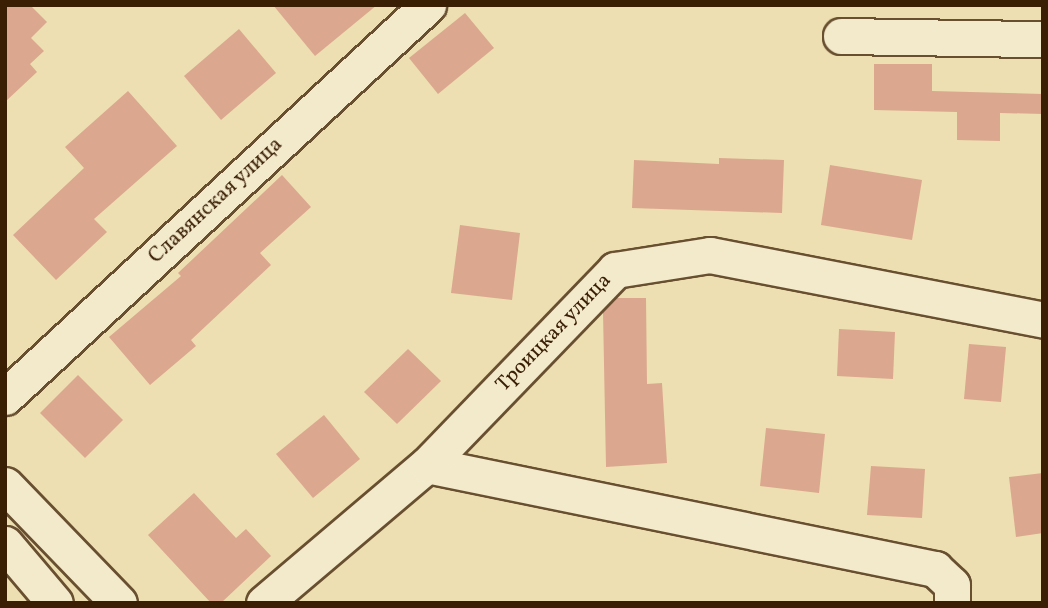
<!DOCTYPE html>
<meta charset="utf-8">
<style>
body{margin:0}
#map{position:relative;width:1048px;height:608px;overflow:hidden;background:#eddfb1;font-family:Vollkorn,serif}
div>[style]{position:absolute}
.building>*{inset:0;background:#dba78f}
.roads{filter:drop-shadow(2px 0 #684f30) drop-shadow(-2px 0 #684f30) drop-shadow(0 2px #684f30) drop-shadow(0 -2px #684f30)}
.minor>*{height:35px;margin:-17.5px;padding:0 17.5px;transform-origin:17.5px;border-radius:17.5px;background:#f3eacc}
span{translate:-50% -50%;white-space:nowrap;text-align:center;line-height:1.15;-webkit-text-stroke:6px #f3eacc;paint-order:stroke}
.street-label{font-size:21px;color:#3b1f05}
.frame{position:absolute;inset:0;border:7px solid #3b1f05;pointer-events:none}
</style>
<div id="map">
<div class="building">
<i style="clip-path:polygon(5px 5px,30px 5px,47px 22px,31px 38px,44px 51px,30px 64px,37px 72px,5px 102px)"></i>
<i style="clip-path:polygon(273px 5px,377px 5px,315px 56px)"></i>
<i style="clip-path:polygon(465px 13px,494px 48px,438px 94px,409px 58px)"></i>
<i style="clip-path:polygon(239px 29px,276px 73px,221px 120px,184px 76px)"></i>
<i style="clip-path:polygon(874px 64px,932px 64px,932px 91px,1043px 94px,1043px 114px,1000px 113px,1000px 141px,957px 140px,957px 112px,874px 110px)"></i>
<i style="clip-path:polygon(128px 91px,177px 146px,94px 219px,107px 232px,56px 280px,13px 235px,84px 168px,65px 147px)"></i>
<i style="clip-path:polygon(719px 158px,784px 160px,782px 213px,632px 208px,634px 160px,719px 164px)"></i>
<i style="clip-path:polygon(830px 165px,922px 180px,912px 240px,821px 225px)"></i>
<i style="clip-path:polygon(282px 175px,311px 207px,260px 253px,271px 265px,191px 340px,196px 346px,150px 385px,109px 337px,181px 276px,178px 273px)"></i>
<i style="clip-path:polygon(460px 225px,520px 233px,512px 300px,451px 293px)"></i>
<i style="clip-path:polygon(616px 298px,646px 298px,647px 384px,662px 383px,667px 463px,606px 467px,603px 312px)"></i>
<i style="clip-path:polygon(839px 329px,895px 332px,893px 379px,837px 376px)"></i>
<i style="clip-path:polygon(969px 344px,1006px 347px,1001px 402px,964px 399px)"></i>
<i style="clip-path:polygon(408px 349px,441px 381px,397px 424px,364px 392px)"></i>
<i style="clip-path:polygon(78px 375px,123px 420px,85px 458px,40px 413px)"></i>
<i style="clip-path:polygon(324px 415px,360px 459px,313px 498px,276px 454px)"></i>
<i style="clip-path:polygon(766px 428px,825px 434px,819px 493px,760px 486px)"></i>
<i style="clip-path:polygon(871px 466px,925px 469px,922px 518px,867px 515px)"></i>
<i style="clip-path:polygon(1043px 473px,1043px 533px,1016px 537px,1009px 477px)"></i>
<i style="clip-path:polygon(194px 493px,236px 538px,246px 529px,271px 556px,221px 603px,211px 603px,148px 535px)"></i>
</div>
<div class="roads">
<div class="minor">
<i style="left:841px;top:36px;width:202px;rotate:0.9deg"></i>
<i style="left:5px;top:397px;width:577px;rotate:-42.82deg"></i>
<i style="left:427px;top:465px;width:519px;rotate:11.57deg"></i>
<i style="left:935px;top:569px;width:23px;rotate:43deg"></i>
<i style="left:952px;top:585px;width:18px;rotate:90deg"></i>
<i style="left:5px;top:485px;width:164px;rotate:46deg"></i>
<i style="left:5px;top:544px;width:77px;rotate:49.7deg"></i>
<i style="left:264px;top:603px;width:214px;rotate:-40.3deg"></i>
<i style="left:427px;top:465px;width:271px;rotate:-46deg"></i>
<i style="left:615px;top:270px;width:96px;rotate:-9deg"></i>
<i style="left:710px;top:255px;width:339px;rotate:11deg"></i>
</div>
</div>
<div class="street-label">
<span style="left:216px;top:201px;rotate:-43deg">Славянская улица</span>
<span style="left:554px;top:333px;rotate:-46deg">Троицкая улица</span>
</div>
<div class="frame"></div>
</div>
